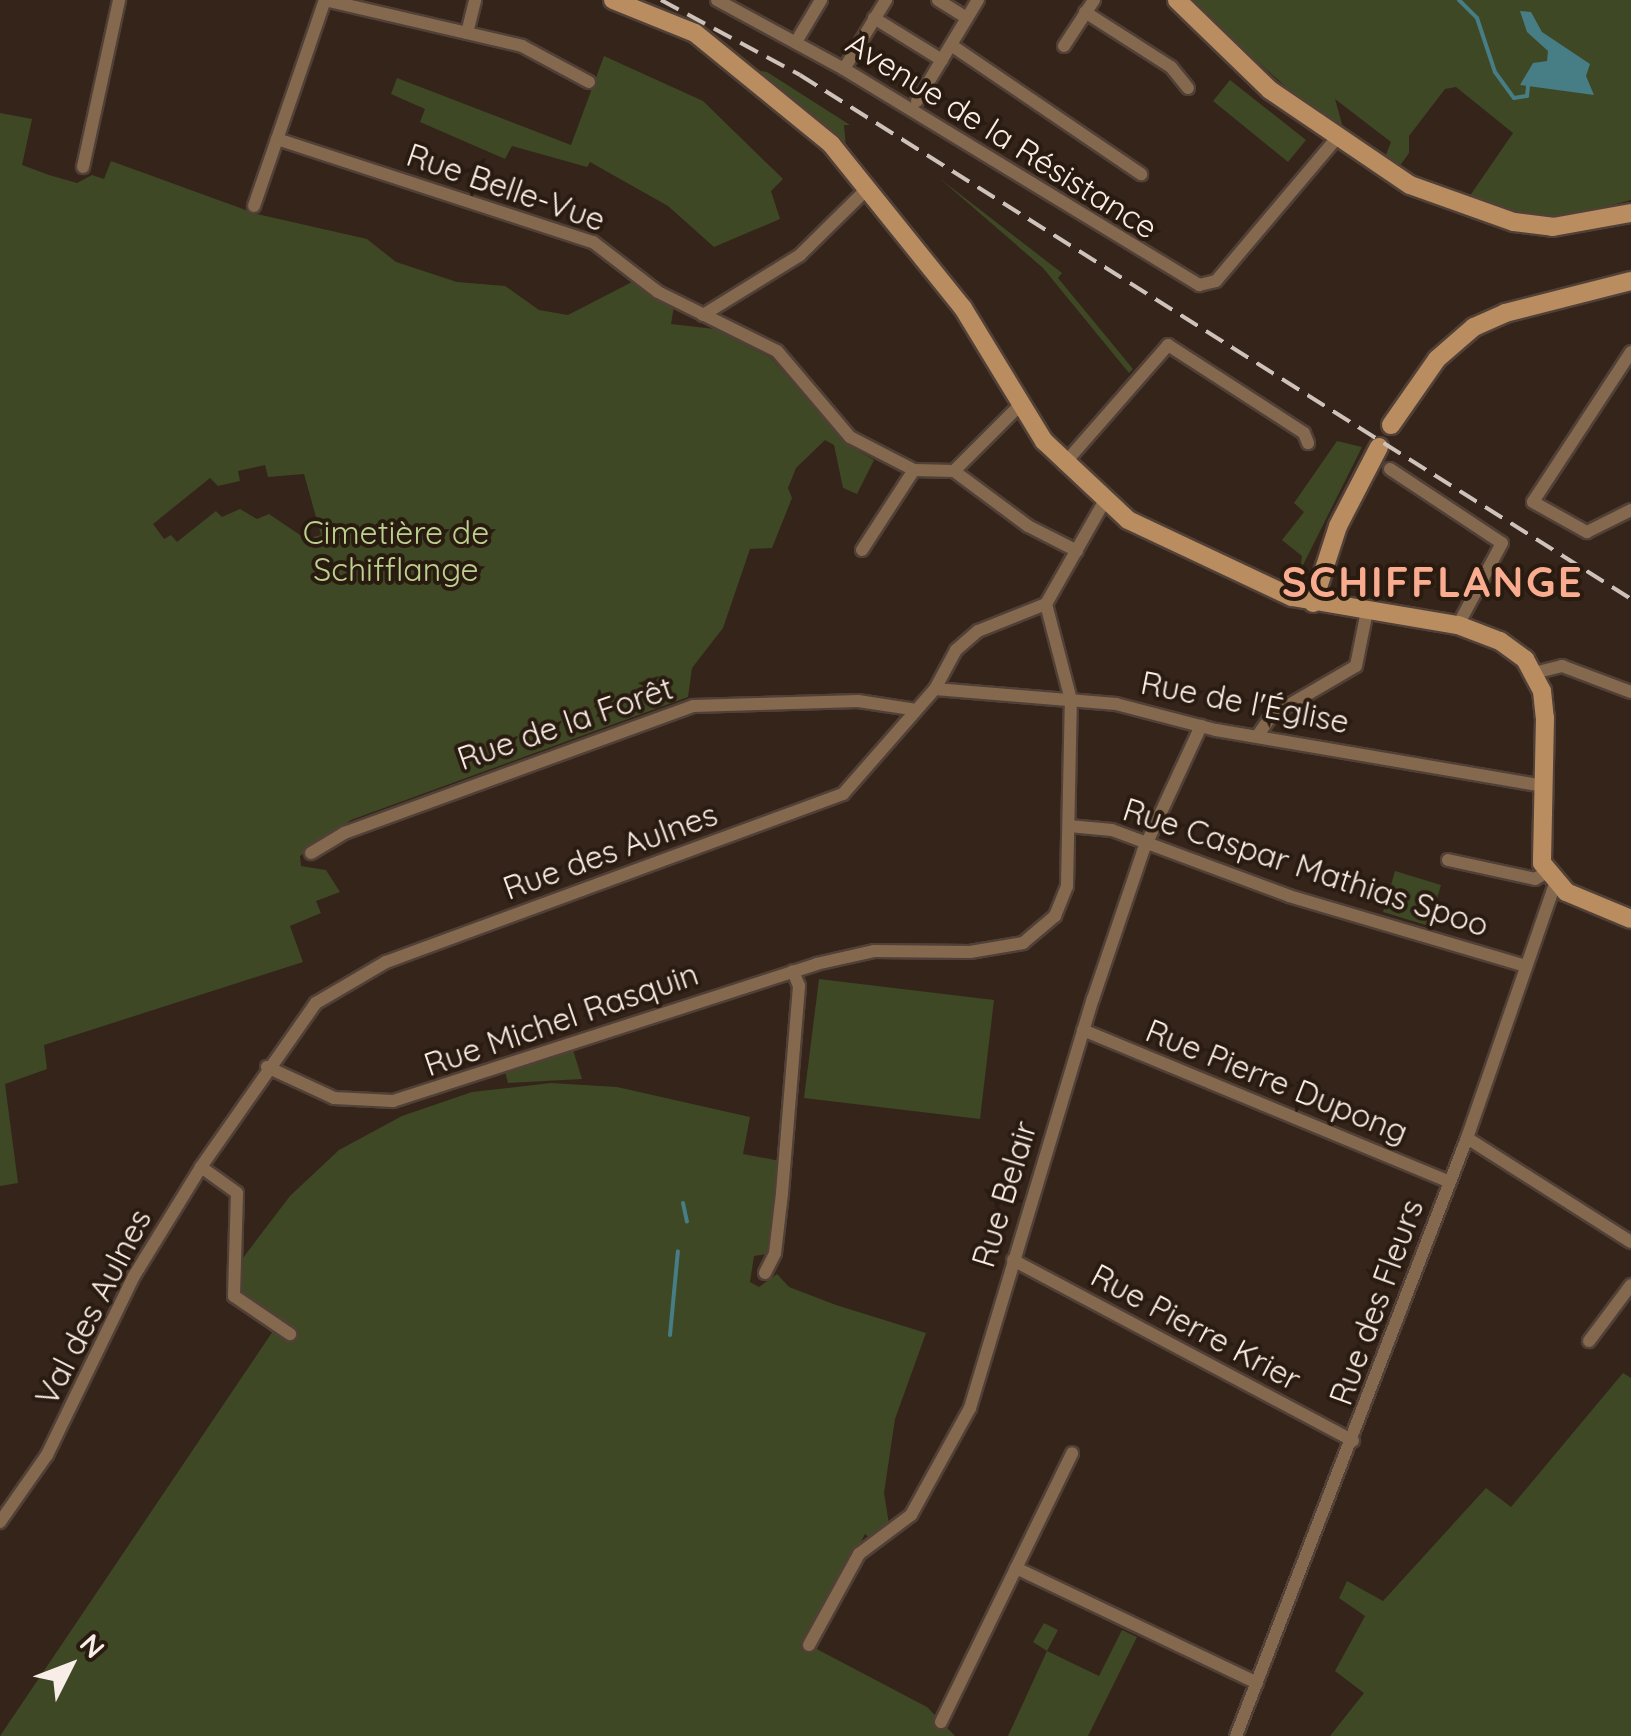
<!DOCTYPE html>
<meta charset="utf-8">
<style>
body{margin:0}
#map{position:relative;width:1631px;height:1736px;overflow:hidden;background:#34241a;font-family:Quicksand,sans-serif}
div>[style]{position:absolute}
.green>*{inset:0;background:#3e4825}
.water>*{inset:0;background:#477d85}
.stream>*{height:4px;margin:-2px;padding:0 2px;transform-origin:2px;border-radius:2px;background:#477d85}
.roads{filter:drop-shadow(2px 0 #504037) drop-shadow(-2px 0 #504037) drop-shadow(0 2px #504037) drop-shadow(0 -2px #504037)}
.street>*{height:12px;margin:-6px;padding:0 6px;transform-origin:6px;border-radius:6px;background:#85694e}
.secondary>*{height:18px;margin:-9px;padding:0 9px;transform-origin:9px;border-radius:9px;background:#ba8d61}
.rail>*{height:4px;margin-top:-2px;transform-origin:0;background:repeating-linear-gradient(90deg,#cec2bb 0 20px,transparent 0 30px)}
span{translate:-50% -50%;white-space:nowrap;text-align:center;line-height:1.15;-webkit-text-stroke:8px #291b10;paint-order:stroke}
.street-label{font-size:32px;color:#f9eee7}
.park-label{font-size:32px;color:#bcd08f}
.district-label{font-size:42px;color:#faac90;font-weight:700;letter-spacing:2.5px}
.north{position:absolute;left:20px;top:1616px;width:100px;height:100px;-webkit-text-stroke:8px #291b10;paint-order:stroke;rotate:48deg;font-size:28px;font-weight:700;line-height:40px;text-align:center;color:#f9eee7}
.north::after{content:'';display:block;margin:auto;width:35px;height:45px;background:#f9eee7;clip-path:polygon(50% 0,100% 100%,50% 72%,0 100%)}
</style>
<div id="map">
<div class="green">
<i style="clip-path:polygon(1188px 0,1631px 0,1631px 200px,1555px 220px,1467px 200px,1513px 133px,1456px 87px,1445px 89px,1409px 136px,1409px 153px,1399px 167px,1385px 157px,1391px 142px,1335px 99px,1344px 131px,1313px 111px)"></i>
<i style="clip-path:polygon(604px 56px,703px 101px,783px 179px,771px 191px,780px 219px,714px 247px,668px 206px,590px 162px,587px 167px,512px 146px,505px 159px,420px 122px,425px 109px,391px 94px,397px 78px,571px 145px)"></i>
<i style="clip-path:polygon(755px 70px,767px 72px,850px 125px,844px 125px,846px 148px)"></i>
<i style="clip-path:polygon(1230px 80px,1306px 140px,1288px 162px,1213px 101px)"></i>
<i style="clip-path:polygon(evenodd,0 113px,32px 119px,22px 165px,49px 175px,77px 183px,92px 175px,104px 179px,111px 161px,257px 214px,367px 239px,396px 262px,457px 282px,505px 286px,539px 310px,568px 315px,632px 282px,674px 306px,671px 324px,715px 329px,771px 358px,845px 443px,874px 460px,857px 494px,843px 488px,834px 445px,825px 440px,796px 468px,788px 488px,792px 498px,772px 548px,750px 549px,723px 628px,692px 668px,688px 697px,351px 820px,300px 856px,301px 866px,326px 870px,340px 892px,316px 901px,321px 913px,290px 926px,303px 962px,44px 1045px,47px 1069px,5px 1084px,18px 1183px,0 1186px,0 113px,265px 465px,268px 477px,304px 474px,321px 535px,306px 539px,269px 514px,257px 519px,240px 509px,222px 517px,216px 511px,177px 542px,171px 535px,164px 539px,153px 524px,210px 478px,218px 486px,240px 481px,238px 471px,265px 465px)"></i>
<i style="clip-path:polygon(939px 178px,1062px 273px,1058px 278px,1133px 369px,1129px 373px,1043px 268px)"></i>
<i style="clip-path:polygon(1337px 441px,1362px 447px,1300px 571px,1302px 556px,1282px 540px,1304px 512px,1294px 503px)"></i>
<i style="clip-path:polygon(1395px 871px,1441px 885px,1429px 926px,1383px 912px)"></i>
<i style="clip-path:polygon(819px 979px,994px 1000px,980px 1119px,804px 1098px)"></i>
<i style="clip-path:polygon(573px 1050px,582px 1079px,508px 1083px,505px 1072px)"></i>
<i style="clip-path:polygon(551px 1083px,617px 1087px,750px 1117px,743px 1154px,785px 1162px,775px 1253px,754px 1256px,750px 1282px,759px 1287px,777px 1274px,789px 1287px,836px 1305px,926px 1333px,895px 1419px,884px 1493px,890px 1530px,871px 1539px,865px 1534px,809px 1645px,927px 1707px,955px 1736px,0 1736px,275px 1328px,241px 1304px,233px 1271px,290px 1196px,339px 1150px,402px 1116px,472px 1092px)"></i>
<i style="clip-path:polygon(1623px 1373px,1631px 1378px,1631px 1736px,1330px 1736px,1364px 1693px,1335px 1671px,1365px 1616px,1339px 1598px,1347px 1581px,1383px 1601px,1486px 1488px,1511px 1507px)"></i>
<i style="clip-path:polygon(1044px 1623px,1058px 1630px,1047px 1651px,1099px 1676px,1122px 1630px,1137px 1637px,1088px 1736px,1008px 1736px,1047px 1651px,1033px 1642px)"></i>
</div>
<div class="water">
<i style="clip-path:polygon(1520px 11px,1531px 12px,1542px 32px,1590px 64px,1586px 76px,1594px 95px,1520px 85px,1533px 63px,1547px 61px,1548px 51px,1527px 32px)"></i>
</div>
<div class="stream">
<i style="left:1459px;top:0;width:25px;rotate:45deg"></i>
<i style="left:1477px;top:18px;width:57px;rotate:71.6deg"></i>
<i style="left:1495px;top:72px;width:32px;rotate:54deg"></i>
<i style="left:1514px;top:98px;width:13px;rotate:-9deg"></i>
<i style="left:1527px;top:96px;width:10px;rotate:-84deg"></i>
<i style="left:683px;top:1203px;width:19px;rotate:78deg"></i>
<i style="left:670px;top:1335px;width:84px;rotate:-84.6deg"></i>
</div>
<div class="roads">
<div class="street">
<i style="left:325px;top:0;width:202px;rotate:13.1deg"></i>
<i style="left:522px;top:46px;width:76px;rotate:28.2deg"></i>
<i style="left:717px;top:0;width:145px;rotate:28.5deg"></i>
<i style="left:844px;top:69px;width:416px;rotate:31.3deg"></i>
<i style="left:1199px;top:285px;width:17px;rotate:-13deg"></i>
<i style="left:1216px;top:281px;width:187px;rotate:-49.8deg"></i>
<i style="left:938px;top:0;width:34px;rotate:32deg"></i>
<i style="left:1085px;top:12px;width:102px;rotate:32.6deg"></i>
<i style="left:1171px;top:67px;width:27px;rotate:51deg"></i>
<i style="left:874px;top:18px;width:80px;rotate:31.7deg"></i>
<i style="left:467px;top:33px;width:34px;rotate:-76deg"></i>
<i style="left:796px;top:42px;width:49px;rotate:-59.2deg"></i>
<i style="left:951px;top:45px;width:230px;rotate:34.2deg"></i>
<i style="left:1064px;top:46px;width:55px;rotate:-56.9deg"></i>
<i style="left:844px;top:69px;width:81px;rotate:-58.7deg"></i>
<i style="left:917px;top:101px;width:118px;rotate:-58.9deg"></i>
<i style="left:277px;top:139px;width:332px;rotate:18.1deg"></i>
<i style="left:593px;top:242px;width:82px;rotate:37.6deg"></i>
<i style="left:658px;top:292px;width:133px;rotate:26.4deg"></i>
<i style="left:777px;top:351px;width:113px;rotate:49.7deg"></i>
<i style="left:850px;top:437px;width:72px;rotate:27.3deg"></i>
<i style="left:914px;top:470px;width:40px;rotate:1.4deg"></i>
<i style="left:954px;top:471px;width:91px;rotate:-45deg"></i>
<i style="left:83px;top:167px;width:171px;rotate:-77.8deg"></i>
<i style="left:254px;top:206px;width:218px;rotate:-71deg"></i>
<i style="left:703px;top:315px;width:114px;rotate:-31.7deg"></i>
<i style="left:800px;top:255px;width:97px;rotate:-44.6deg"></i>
<i style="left:1631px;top:352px;width:179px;rotate:123.2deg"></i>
<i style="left:1533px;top:502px;width:62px;rotate:29.1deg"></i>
<i style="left:1587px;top:532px;width:49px;rotate:-26.6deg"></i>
<i style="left:1064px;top:464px;width:158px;rotate:-48.8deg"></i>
<i style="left:1168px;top:345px;width:162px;rotate:32.9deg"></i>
<i style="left:1304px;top:433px;width:11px;rotate:68deg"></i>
<i style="left:1390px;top:469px;width:134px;rotate:33.5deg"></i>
<i style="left:1502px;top:543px;width:93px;rotate:118.2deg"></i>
<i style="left:954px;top:471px;width:92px;rotate:36.6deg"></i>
<i style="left:1028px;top:526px;width:55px;rotate:27deg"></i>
<i style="left:862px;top:550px;width:95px;rotate:-57deg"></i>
<i style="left:1534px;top:673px;width:29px;rotate:-14deg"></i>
<i style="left:1562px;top:666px;width:74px;rotate:20.6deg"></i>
<i style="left:935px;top:689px;width:182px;rotate:4.7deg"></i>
<i style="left:1116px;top:704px;width:103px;rotate:14.6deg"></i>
<i style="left:1216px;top:730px;width:331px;rotate:9.7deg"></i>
<i style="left:1258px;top:735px;width:24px;rotate:-55deg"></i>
<i style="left:1272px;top:715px;width:97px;rotate:-30.3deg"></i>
<i style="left:1356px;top:666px;width:56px;rotate:-78.7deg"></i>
<i style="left:1069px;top:826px;width:43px;rotate:5.3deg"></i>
<i style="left:1112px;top:830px;width:189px;rotate:20.4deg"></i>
<i style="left:1289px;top:896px;width:246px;rotate:16.5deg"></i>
<i style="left:311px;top:853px;width:39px;rotate:-31deg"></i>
<i style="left:344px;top:833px;width:371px;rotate:-20deg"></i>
<i style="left:693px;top:706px;width:165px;rotate:-1.7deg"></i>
<i style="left:858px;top:701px;width:54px;rotate:8.6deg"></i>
<i style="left:1448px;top:860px;width:89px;rotate:12.3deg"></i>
<i style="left:1535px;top:879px;width:14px;rotate:-30deg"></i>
<i style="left:1083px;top:1030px;width:397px;rotate:22.5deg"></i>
<i style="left:267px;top:1067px;width:74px;rotate:24.8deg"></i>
<i style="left:334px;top:1098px;width:59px;rotate:2.9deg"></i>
<i style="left:393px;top:1101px;width:445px;rotate:-17.9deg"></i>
<i style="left:816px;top:964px;width:59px;rotate:-12.6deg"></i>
<i style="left:874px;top:951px;width:96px;rotate:0.6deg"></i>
<i style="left:970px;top:952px;width:54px;rotate:-9.6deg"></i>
<i style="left:1023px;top:943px;width:42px;rotate:-40.2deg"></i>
<i style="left:1055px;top:916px;width:32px;rotate:-68deg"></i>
<i style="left:1067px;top:886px;width:186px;rotate:-88.8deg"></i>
<i style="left:1071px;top:700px;width:99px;rotate:-104.6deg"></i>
<i style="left:1467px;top:1138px;width:194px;rotate:32.4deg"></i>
<i style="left:201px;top:1167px;width:44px;rotate:35.8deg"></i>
<i style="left:237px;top:1193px;width:103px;rotate:91.7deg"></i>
<i style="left:234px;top:1296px;width:68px;rotate:34.2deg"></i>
<i style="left:1013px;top:1260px;width:385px;rotate:28deg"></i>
<i style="left:765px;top:1273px;width:22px;rotate:-63deg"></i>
<i style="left:775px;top:1253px;width:60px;rotate:-83.3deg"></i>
<i style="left:782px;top:1193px;width:208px;rotate:-85.3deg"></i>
<i style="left:799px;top:986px;width:16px;rotate:-112deg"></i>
<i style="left:1589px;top:1341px;width:70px;rotate:-53.1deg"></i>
<i style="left:0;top:1522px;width:82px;rotate:-55deg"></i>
<i style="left:47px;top:1455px;width:199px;rotate:-64.1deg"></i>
<i style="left:134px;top:1276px;width:128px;rotate:-58.4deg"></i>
<i style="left:201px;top:1167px;width:200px;rotate:-55deg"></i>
<i style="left:316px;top:1003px;width:81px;rotate:-30.4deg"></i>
<i style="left:386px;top:962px;width:487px;rotate:-20.2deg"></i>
<i style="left:843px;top:794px;width:140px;rotate:-48.8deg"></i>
<i style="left:935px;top:689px;width:44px;rotate:-61.7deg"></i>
<i style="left:956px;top:650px;width:29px;rotate:-41deg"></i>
<i style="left:978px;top:631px;width:73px;rotate:-21.7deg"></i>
<i style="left:1046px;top:604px;width:117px;rotate:-60.4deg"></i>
<i style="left:1016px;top:1568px;width:267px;rotate:25.5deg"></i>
<i style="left:809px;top:1645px;width:104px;rotate:-61.2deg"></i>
<i style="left:859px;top:1554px;width:65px;rotate:-36.9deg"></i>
<i style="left:911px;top:1515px;width:122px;rotate:-61.1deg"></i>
<i style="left:970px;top:1408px;width:427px;rotate:-73.3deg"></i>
<i style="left:1093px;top:999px;width:156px;rotate:-71.3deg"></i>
<i style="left:1143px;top:851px;width:138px;rotate:-65.1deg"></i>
<i style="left:941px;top:1722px;width:299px;rotate:-64deg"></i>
<i style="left:1236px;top:1736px;width:641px;rotate:-68.88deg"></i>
<i style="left:1467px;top:1138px;width:269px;rotate:-70.9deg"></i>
</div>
<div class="secondary">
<i style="left:613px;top:0;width:88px;rotate:21.9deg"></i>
<i style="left:695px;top:33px;width:176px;rotate:39.2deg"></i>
<i style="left:831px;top:144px;width:211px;rotate:51.2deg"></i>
<i style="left:963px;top:308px;width:156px;rotate:58.7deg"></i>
<i style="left:1044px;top:441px;width:115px;rotate:43.2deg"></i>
<i style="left:1128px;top:520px;width:181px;rotate:25.2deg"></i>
<i style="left:1292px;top:597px;width:168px;rotate:9.6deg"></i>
<i style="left:1458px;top:625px;width:45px;rotate:20.9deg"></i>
<i style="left:1500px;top:641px;width:31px;rotate:36deg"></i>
<i style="left:1525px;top:659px;width:36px;rotate:62deg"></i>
<i style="left:1542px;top:691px;width:27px;rotate:84deg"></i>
<i style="left:1545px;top:718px;width:145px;rotate:91.2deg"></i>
<i style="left:1542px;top:863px;width:38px;rotate:50deg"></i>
<i style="left:1566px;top:892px;width:70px;rotate:22.6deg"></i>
<i style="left:1177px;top:0;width:129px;rotate:44.1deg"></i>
<i style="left:1270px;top:90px;width:169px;rotate:34.2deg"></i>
<i style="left:1410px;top:185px;width:110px;rotate:19.6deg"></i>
<i style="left:1514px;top:222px;width:39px;rotate:7deg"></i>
<i style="left:1553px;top:227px;width:79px;rotate:-10.2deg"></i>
<i style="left:1391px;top:425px;width:80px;rotate:-55.1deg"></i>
<i style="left:1437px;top:359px;width:49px;rotate:-40.9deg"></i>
<i style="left:1474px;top:327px;width:34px;rotate:-24deg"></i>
<i style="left:1505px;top:313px;width:130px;rotate:-14.3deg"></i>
<i style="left:1313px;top:603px;width:81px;rotate:-72deg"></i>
<i style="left:1338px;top:526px;width:89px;rotate:-62.6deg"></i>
</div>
</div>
<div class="rail">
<i style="left:661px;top:0;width:158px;rotate:28.3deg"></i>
<i style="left:800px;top:75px;width:982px;rotate:32.23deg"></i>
</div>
<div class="street-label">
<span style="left:1002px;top:135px;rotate:32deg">Avenue de la Résistance</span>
<span style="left:506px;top:187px;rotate:19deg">Rue Belle-Vue</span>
<span style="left:1245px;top:702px;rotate:11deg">Rue de l'Église</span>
<span style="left:565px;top:723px;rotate:-19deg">Rue de la Forêt</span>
<span style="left:610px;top:851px;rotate:-20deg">Rue des Aulnes</span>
<span style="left:1306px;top:867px;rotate:18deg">Rue Caspar Mathias Spoo</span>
<span style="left:561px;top:1019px;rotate:-19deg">Rue Michel Rasquin</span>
<span style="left:1277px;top:1081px;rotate:22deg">Rue Pierre Dupong</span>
<span style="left:1004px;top:1194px;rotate:-73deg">Rue Belair</span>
<span style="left:1376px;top:1302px;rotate:-70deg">Rue des Fleurs</span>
<span style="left:93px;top:1307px;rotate:-63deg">Val des Aulnes</span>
<span style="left:1196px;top:1327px;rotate:28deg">Rue Pierre Krier</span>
</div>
<div class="park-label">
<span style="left:396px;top:551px">Cimetière de<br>Schifflange</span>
</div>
<div class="district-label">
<span style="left:1433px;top:582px">SCHIFFLANGE</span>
</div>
<div class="north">N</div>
</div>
